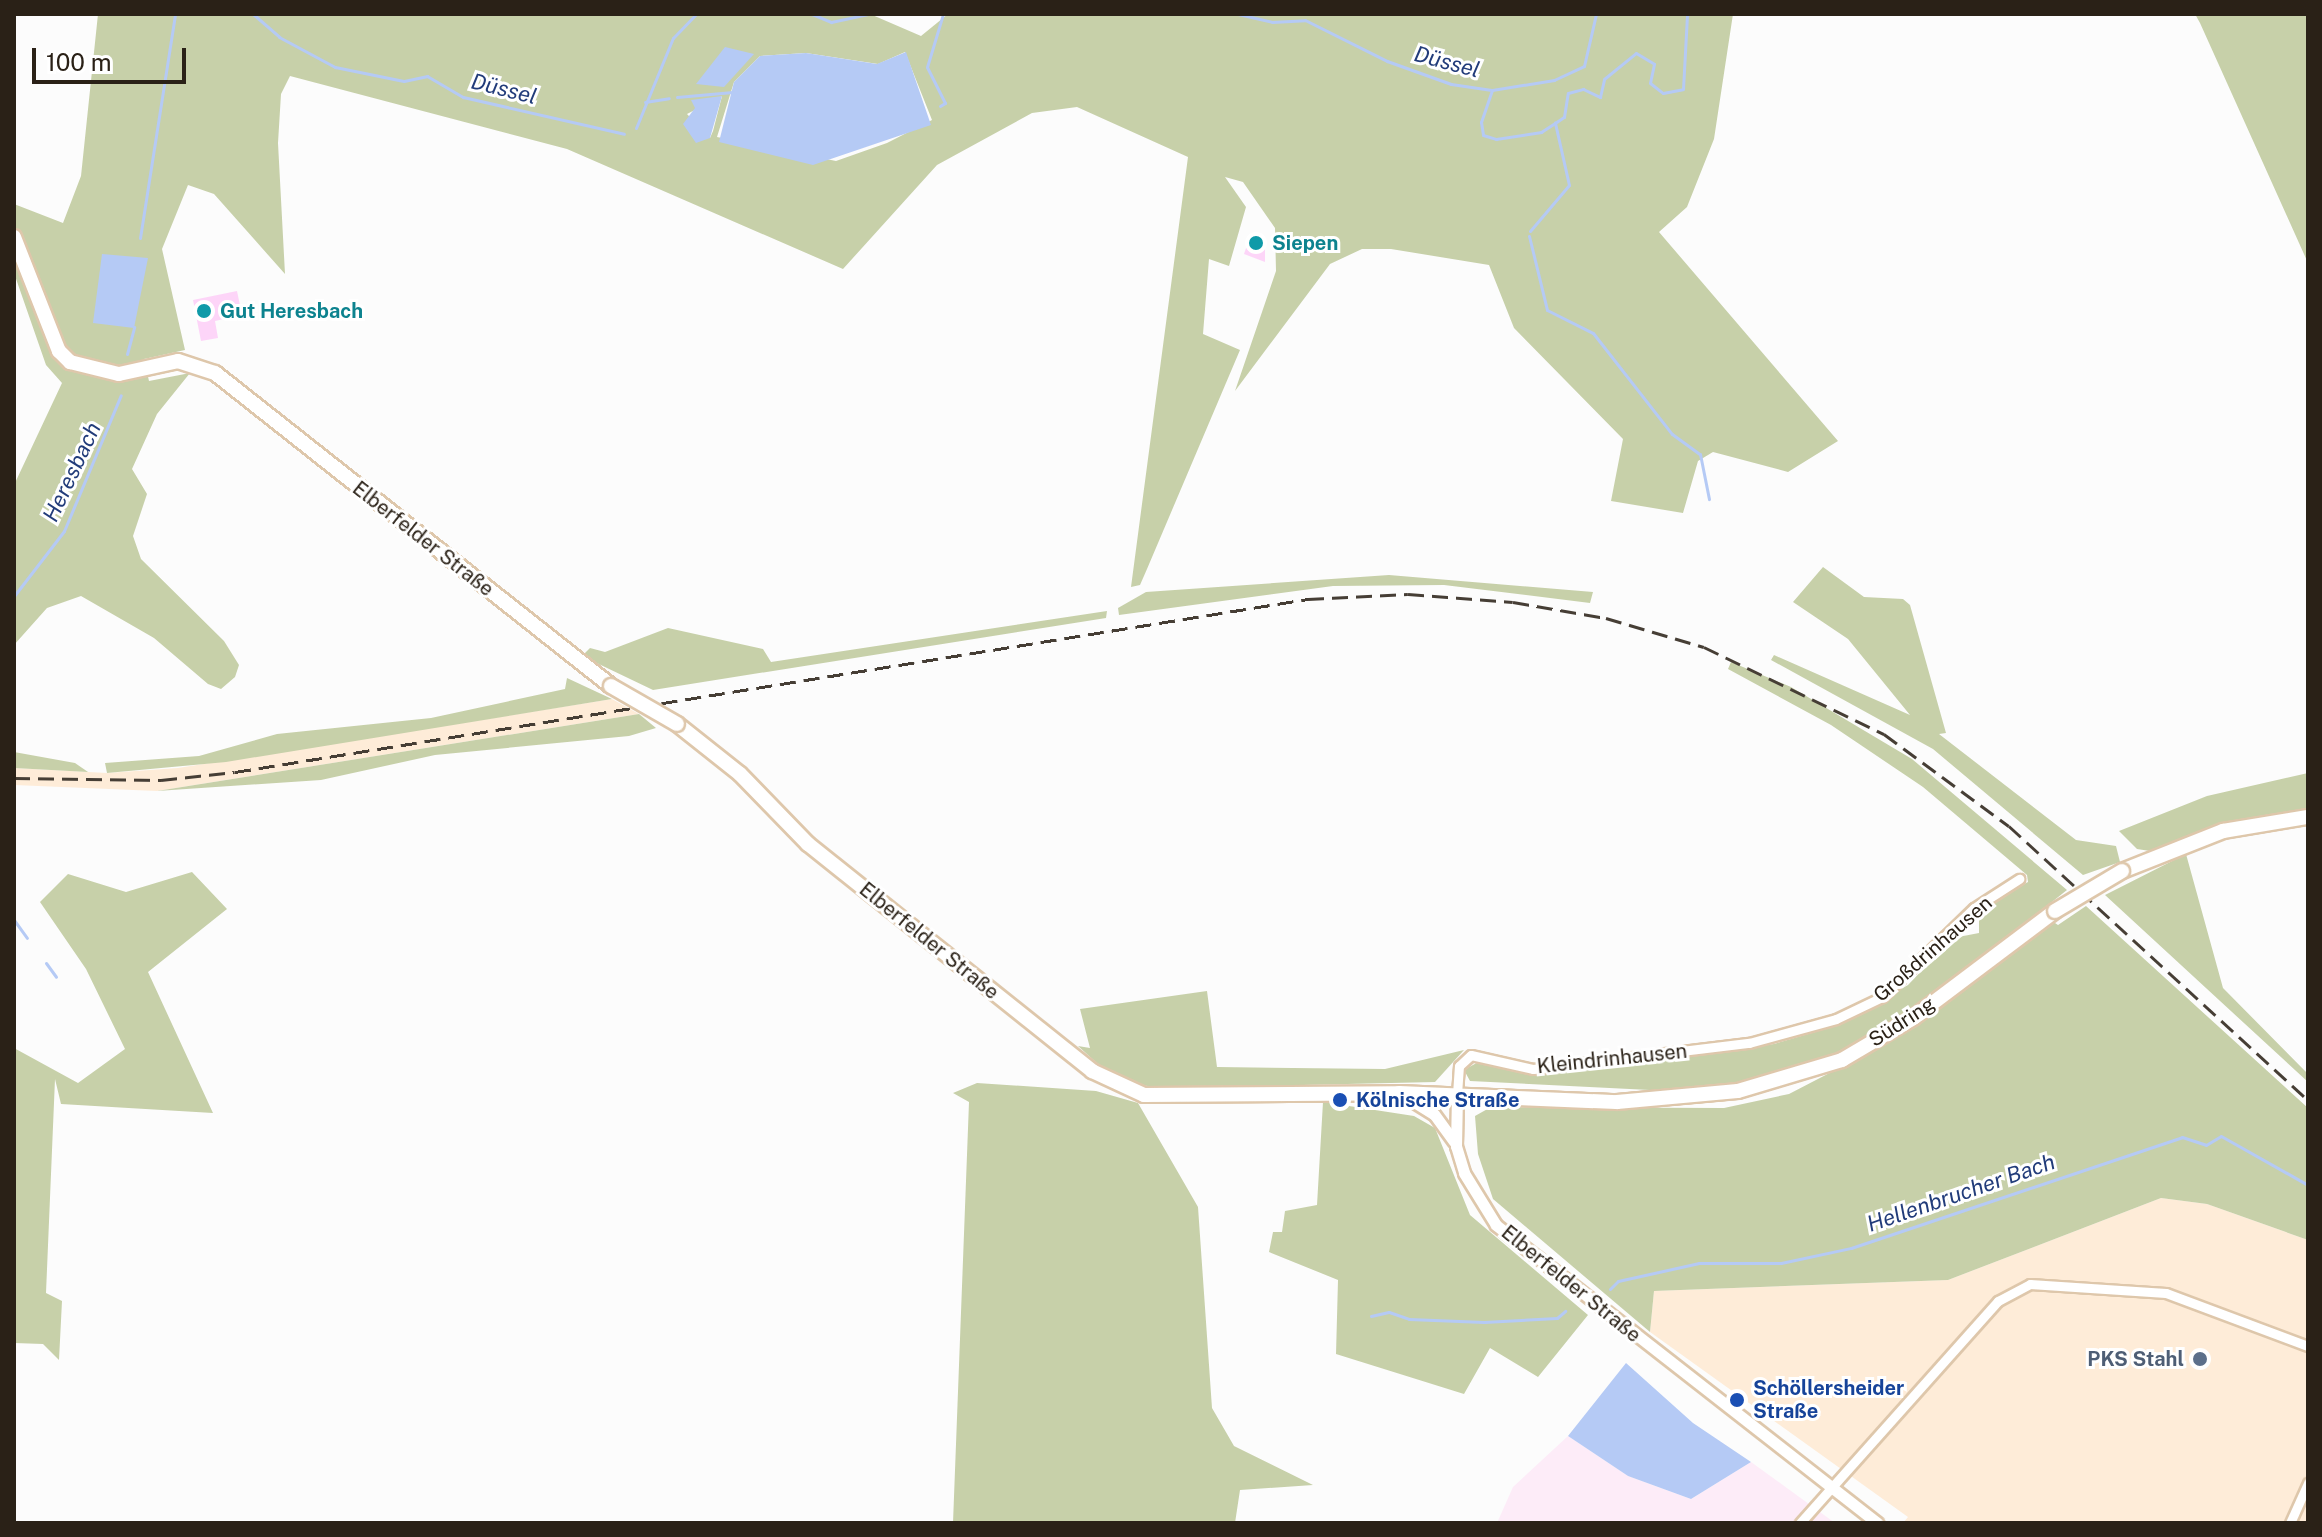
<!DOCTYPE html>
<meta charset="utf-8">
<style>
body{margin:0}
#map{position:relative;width:2322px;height:1537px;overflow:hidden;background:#fcfcfc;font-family:"Public Sans",sans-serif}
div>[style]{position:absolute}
.built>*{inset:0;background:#feecd8}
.industrial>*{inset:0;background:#fdecf8}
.green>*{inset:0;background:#c7d0a9}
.water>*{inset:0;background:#b5caf5}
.stream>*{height:3px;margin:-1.5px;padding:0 1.5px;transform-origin:1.5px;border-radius:1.5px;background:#b5caf5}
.building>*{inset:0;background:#fdd5f8}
.roads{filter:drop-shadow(2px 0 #dec7ab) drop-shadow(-2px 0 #dec7ab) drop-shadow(0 2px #dec7ab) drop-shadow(0 -2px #dec7ab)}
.minor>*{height:9px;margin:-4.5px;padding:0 4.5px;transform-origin:4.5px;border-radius:4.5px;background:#fff}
.tertiary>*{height:11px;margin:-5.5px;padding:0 5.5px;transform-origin:5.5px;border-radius:5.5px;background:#fff}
.primary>*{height:14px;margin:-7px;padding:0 7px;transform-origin:7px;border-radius:7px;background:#fff}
.rail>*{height:3px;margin-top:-1.5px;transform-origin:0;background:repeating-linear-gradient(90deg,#463e35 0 16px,transparent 0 24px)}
.bridges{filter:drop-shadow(2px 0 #dec7ab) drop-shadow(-2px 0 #dec7ab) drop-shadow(0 2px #dec7ab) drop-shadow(0 -2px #dec7ab)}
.primary-bridge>*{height:14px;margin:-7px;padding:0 7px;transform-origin:7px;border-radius:7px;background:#fff}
.dots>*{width:22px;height:22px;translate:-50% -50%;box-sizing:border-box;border:4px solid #fff;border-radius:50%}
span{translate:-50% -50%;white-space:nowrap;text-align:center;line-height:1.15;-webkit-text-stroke:6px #fff;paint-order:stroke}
.culture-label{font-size:20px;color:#0d838f;font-weight:700}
.left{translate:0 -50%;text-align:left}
.street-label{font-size:20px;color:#2a2117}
.transit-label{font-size:20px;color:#164399;font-weight:700}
.service-label{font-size:20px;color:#4e5e75;font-weight:700}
.right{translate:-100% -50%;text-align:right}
.water-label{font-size:22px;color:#223c7a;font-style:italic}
.frame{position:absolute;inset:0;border:16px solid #2a2117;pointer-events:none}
.scale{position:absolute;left:32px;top:48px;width:154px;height:36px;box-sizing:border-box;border:4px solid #2a2117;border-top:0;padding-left:10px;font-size:24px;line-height:28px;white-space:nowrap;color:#2a2117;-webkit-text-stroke:6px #fff;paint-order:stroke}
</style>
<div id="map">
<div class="built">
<i style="clip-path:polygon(612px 699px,639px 714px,157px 791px,14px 785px,14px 768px,107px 773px,178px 768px)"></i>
<i style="clip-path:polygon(2161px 1198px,2207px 1204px,2308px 1240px,2308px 1523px,1903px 1523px,1908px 1517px,1650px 1332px,1654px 1291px,1948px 1280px)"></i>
</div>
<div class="industrial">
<i style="clip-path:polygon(1568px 1436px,1628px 1476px,1691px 1499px,1751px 1462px,1835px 1523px,1497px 1523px,1513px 1487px)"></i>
</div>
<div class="green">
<i style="clip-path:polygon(evenodd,98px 14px,870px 14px,921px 36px,948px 14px,1733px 14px,1714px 139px,1687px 207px,1659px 232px,1838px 441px,1788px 472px,1713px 452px,1698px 461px,1683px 513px,1611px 501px,1623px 439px,1514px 328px,1489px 265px,1391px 249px,1362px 249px,1330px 264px,1235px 391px,1276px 271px,1275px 228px,1243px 182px,1225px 177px,1246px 207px,1229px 266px,1209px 259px,1203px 334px,1240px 350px,1147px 569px,1140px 585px,1131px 587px,1188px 157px,1077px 107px,1032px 113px,937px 165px,843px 269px,567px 149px,290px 76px,281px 94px,278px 143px,285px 274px,214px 194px,188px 185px,162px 249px,185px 350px,144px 359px,149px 381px,190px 373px,157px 414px,132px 469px,147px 494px,133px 536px,141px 559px,224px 641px,239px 665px,235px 677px,221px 689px,208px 684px,154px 638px,81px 596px,47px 608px,14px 645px,14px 485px,62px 383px,46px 365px,14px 273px,14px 204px,63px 223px,81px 176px,98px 14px,905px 52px,932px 120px,887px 143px,836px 161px,717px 137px,734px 82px,760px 56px,806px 53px,878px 64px,905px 52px,98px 14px,722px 96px,713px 131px,710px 138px,687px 114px,722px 96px)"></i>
<i style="clip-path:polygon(2195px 14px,2308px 14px,2308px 263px,2200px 23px)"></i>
<i style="clip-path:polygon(1823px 567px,1864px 597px,1903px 599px,1910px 605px,1946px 733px,1939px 734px,2076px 840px,2116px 846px,2120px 862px,2083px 875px,1933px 749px,1771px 660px,1774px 655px,1910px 715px,1848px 639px,1793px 602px)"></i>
<i style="clip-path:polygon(1389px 575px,1593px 592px,1590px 603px,1444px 585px,1333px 586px,1119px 615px,1118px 608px,1146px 592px)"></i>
<i style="clip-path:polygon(1107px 611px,1106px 618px,653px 690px,582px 656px,590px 648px,605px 652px,668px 628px,763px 649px,771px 662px)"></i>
<i style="clip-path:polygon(1731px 662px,1791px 687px,1912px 759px,2067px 890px,1919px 1007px,1849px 1048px,1779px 1076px,1690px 1092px,1470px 1081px,1464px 1070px,1480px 1061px,1522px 1073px,1630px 1063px,1774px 1044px,1839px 1025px,1908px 985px,1953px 938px,1979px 933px,1979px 909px,2028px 882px,2027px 875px,1923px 787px,1831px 725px,1728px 669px)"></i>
<i style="clip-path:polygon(567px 678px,612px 699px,226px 762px,107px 773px,105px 763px,199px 756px,277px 734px,431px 718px,565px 689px)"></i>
<i style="clip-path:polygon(639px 714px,656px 728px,629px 736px,435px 755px,321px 780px,157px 791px)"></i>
<i style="clip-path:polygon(14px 752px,75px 763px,88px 772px,14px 768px)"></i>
<i style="clip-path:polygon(2308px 773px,2308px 811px,2212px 829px,2150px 851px,2137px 849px,2119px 831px,2207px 796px)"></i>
<i style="clip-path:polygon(2186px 854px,2223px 988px,2308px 1074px,2308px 1082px,2105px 895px)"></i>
<i style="clip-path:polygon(192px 872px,227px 909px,148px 972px,213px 1113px,61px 1104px,55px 1079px,46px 1293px,62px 1301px,59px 1360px,43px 1344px,14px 1343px,14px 1048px,78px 1083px,125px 1049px,86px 969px,40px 902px,68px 874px,126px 892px)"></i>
<i style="clip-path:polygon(2086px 906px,2308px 1108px,2308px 1240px,2207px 1204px,2161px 1198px,1948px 1280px,1654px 1291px,1650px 1332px,1493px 1199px,1478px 1154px,1475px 1116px,1491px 1107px,1724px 1108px,1789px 1094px,1897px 1038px,2052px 921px,2058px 925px)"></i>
<i style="clip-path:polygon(1207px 991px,1217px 1067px,1385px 1069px,1464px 1050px,1435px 1082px,1172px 1088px,1136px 1085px,1108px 1073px,1078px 1046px,1090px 1048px,1080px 1009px)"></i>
<i style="clip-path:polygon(977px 1083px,1096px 1091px,1138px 1103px,1198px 1207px,1212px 1408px,1234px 1446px,1313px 1485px,1240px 1490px,1235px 1523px,953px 1523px,969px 1102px,953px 1093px)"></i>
<i style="clip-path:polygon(1323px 1102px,1414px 1116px,1435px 1128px,1470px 1215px,1588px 1315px,1538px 1377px,1490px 1348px,1464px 1394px,1336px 1354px,1338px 1280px,1269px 1252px,1273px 1232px,1282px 1232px,1285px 1211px,1317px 1205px)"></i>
</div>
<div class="water">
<i style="clip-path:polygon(725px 47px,754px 54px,724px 87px,696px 84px)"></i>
<i style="clip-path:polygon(906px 52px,931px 125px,813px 165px,719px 142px,734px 82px,760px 56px,806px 53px,877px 64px)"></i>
<i style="clip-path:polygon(722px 96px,710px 138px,696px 143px,683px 124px,695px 108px,691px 100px)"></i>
<i style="clip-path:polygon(102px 254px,148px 258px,134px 328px,93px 323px)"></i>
<i style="clip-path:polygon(1626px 1363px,1693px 1423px,1751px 1462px,1691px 1499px,1628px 1476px,1568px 1436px)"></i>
</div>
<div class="stream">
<i style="left:253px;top:14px;width:35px;rotate:41deg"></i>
<i style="left:279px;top:37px;width:64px;rotate:28.2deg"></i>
<i style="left:335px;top:67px;width:70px;rotate:11.5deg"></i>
<i style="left:404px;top:81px;width:24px;rotate:-12deg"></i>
<i style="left:427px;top:76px;width:42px;rotate:30.3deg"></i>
<i style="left:463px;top:97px;width:165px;rotate:12.9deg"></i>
<i style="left:812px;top:14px;width:21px;rotate:23deg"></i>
<i style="left:831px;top:22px;width:39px;rotate:-12deg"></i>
<i style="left:1238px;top:14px;width:35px;rotate:13deg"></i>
<i style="left:1272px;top:22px;width:33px;rotate:-3deg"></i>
<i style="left:1305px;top:20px;width:92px;rotate:26.6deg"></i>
<i style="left:1387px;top:61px;width:68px;rotate:19.8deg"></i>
<i style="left:1451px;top:84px;width:41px;rotate:8.3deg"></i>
<i style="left:1492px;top:90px;width:34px;rotate:109deg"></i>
<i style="left:1481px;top:122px;width:13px;rotate:81deg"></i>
<i style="left:1483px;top:135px;width:14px;rotate:17deg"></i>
<i style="left:1496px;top:139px;width:46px;rotate:-8.8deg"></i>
<i style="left:1541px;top:132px;width:17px;rotate:-33deg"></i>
<i style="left:1555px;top:123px;width:11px;rotate:-34deg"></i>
<i style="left:1564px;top:117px;width:24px;rotate:-81deg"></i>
<i style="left:1568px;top:93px;width:16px;rotate:-15deg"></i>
<i style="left:1583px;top:89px;width:19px;rotate:25deg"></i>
<i style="left:1600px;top:97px;width:18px;rotate:-77deg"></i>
<i style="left:1604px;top:79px;width:41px;rotate:-39.1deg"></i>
<i style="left:1636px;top:53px;width:21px;rotate:31deg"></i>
<i style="left:1654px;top:64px;width:19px;rotate:102deg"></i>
<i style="left:1650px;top:83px;width:16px;rotate:38deg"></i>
<i style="left:1663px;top:93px;width:20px;rotate:-11deg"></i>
<i style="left:1683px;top:89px;width:75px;rotate:-86.9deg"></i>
<i style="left:1492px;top:90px;width:63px;rotate:-9.2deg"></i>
<i style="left:1554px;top:80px;width:33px;rotate:-25deg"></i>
<i style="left:1584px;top:66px;width:53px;rotate:-77deg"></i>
<i style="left:677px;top:97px;width:56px;rotate:-5.1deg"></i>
<i style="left:645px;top:102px;width:24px;rotate:-9deg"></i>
<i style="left:940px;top:106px;width:6px;rotate:-31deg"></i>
<i style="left:945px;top:103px;width:40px;rotate:-116.6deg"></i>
<i style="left:927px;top:67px;width:55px;rotate:-73.2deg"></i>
<i style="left:636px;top:128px;width:97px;rotate:-67.7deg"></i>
<i style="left:673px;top:38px;width:33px;rotate:-46deg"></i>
<i style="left:1530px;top:231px;width:60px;rotate:-49.7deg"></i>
<i style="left:1569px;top:185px;width:64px;rotate:-102.7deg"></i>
<i style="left:1529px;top:236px;width:76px;rotate:76.3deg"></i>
<i style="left:1547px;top:310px;width:51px;rotate:26.6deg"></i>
<i style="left:1593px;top:333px;width:128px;rotate:52deg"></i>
<i style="left:1672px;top:434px;width:34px;rotate:36deg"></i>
<i style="left:1700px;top:454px;width:46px;rotate:78.7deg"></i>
<i style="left:140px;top:238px;width:227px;rotate:-81.1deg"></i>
<i style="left:127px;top:354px;width:28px;rotate:-75deg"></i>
<i style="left:14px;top:596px;width:82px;rotate:-52.4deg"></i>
<i style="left:64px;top:531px;width:147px;rotate:-67.3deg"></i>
<i style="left:14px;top:920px;width:22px;rotate:54deg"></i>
<i style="left:46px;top:963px;width:17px;rotate:54deg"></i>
<i style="left:1610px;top:1289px;width:11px;rotate:-45deg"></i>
<i style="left:1618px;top:1281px;width:83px;rotate:-12.5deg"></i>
<i style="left:1699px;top:1263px;width:82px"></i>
<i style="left:1781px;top:1263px;width:72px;rotate:-12.1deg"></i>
<i style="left:1851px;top:1248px;width:349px;rotate:-18.5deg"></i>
<i style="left:2182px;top:1137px;width:25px;rotate:18deg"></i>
<i style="left:2206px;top:1145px;width:17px;rotate:-31deg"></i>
<i style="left:2221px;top:1136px;width:100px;rotate:29.4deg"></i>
<i style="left:1371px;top:1316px;width:18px;rotate:-13deg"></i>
<i style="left:1389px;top:1312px;width:21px;rotate:19deg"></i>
<i style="left:1409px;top:1319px;width:75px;rotate:2.3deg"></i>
<i style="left:1484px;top:1322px;width:73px;rotate:-3.1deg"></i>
<i style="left:1557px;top:1318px;width:11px;rotate:-41deg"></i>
</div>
<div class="building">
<i style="clip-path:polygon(1251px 234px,1265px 238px,1265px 262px,1244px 254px)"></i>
<i style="clip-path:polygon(237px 291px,242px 315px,215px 321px,218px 338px,201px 341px,193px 300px)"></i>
</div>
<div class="roads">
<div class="minor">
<i style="left:1457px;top:1094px;width:28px;rotate:-86deg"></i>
<i style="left:1459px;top:1066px;width:16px;rotate:-43deg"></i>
<i style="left:1471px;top:1055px;width:64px;rotate:12.7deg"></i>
<i style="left:1533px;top:1069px;width:218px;rotate:-6.9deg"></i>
<i style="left:1749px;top:1043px;width:90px;rotate:-15.4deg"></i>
<i style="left:1836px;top:1019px;width:51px;rotate:-25.6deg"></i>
<i style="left:1882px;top:997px;width:128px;rotate:-44.1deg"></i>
<i style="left:1974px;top:908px;width:54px;rotate:-32.8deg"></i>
<i style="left:1800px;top:1523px;width:297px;rotate:-48.3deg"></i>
<i style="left:1998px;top:1301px;width:36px;rotate:-28deg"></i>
<i style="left:2030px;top:1284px;width:136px;rotate:3.8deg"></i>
<i style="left:2166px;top:1293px;width:152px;rotate:20.5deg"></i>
<i style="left:2290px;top:1523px;width:44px;rotate:-65.8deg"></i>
</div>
<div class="tertiary">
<i style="left:1457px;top:1094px;width:52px;rotate:91.1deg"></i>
<i style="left:1456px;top:1146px;width:28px;rotate:73deg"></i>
<i style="left:1464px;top:1173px;width:61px;rotate:58.4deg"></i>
<i style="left:1496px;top:1225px;width:484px;rotate:38deg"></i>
<i style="left:1403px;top:1095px;width:36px;rotate:32deg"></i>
<i style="left:1434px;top:1114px;width:34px;rotate:54deg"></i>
</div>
<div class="primary">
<i style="left:14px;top:237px;width:123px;rotate:68.5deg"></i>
<i style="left:59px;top:351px;width:16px;rotate:45deg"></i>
<i style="left:70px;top:362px;width:50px;rotate:13.8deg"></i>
<i style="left:119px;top:374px;width:60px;rotate:-12.4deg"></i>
<i style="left:178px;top:361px;width:39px;rotate:18deg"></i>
<i style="left:215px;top:373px;width:505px;rotate:38.32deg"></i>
<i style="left:677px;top:724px;width:80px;rotate:38.4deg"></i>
<i style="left:740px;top:774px;width:98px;rotate:45.8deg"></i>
<i style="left:808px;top:844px;width:364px;rotate:38.6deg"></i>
<i style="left:1092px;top:1071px;width:57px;rotate:24.8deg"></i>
<i style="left:1144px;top:1095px;width:255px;rotate:-0.4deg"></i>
<i style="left:1399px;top:1093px;width:218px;rotate:2.4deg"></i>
<i style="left:1617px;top:1102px;width:121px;rotate:-5.2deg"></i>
<i style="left:1738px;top:1091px;width:109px;rotate:-16.6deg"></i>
<i style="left:1842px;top:1060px;width:82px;rotate:-30.6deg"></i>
<i style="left:1913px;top:1018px;width:178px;rotate:-37deg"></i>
<i style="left:2122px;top:871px;width:109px;rotate:-21.6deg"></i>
<i style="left:2223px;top:831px;width:86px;rotate:-9.4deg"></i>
</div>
</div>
<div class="rail">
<i style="left:14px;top:778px;width:147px;rotate:0.8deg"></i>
<i style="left:161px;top:780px;width:74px;rotate:-6.2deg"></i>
<i style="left:235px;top:772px;width:1087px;rotate:-9.16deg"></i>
<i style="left:1308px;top:599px;width:100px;rotate:-2.9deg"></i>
<i style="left:1408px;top:594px;width:105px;rotate:4.4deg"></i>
<i style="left:1513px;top:602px;width:94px;rotate:9.8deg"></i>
<i style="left:1606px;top:618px;width:102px;rotate:16.5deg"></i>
<i style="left:1704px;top:647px;width:200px;rotate:25.8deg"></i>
<i style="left:1884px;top:734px;width:155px;rotate:36.4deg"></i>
<i style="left:2009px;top:826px;width:406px;rotate:42.5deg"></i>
</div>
<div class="bridges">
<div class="primary-bridge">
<i style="left:611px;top:686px;width:76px;rotate:29.9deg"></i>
<i style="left:2055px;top:911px;width:78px;rotate:-30.8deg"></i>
</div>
</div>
<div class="dots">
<i style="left:1256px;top:243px;background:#0f9aa8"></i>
<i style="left:204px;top:311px;background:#0f9aa8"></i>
<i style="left:1340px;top:1100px;background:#1a4fb4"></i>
<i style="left:2200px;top:1359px;background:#5c6f8a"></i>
<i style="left:1737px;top:1400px;background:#1a4fb4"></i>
</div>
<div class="culture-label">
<span class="left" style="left:1272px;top:243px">Siepen</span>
<span class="left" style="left:220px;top:311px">Gut Heresbach</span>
</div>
<div class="street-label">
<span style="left:423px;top:539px;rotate:38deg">Elberfelder Straße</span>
<span style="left:929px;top:941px;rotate:39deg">Elberfelder Straße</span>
<span style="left:1933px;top:949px;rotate:-41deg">Großdrinhausen</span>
<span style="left:1902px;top:1022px;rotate:-33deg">Südring</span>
<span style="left:1612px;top:1059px;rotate:-6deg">Kleindrinhausen</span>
<span style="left:1571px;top:1284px;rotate:39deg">Elberfelder Straße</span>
</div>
<div class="transit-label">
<span class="left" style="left:1356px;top:1100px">Kölnische Straße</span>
<span class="left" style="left:1753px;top:1400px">Schöllersheider<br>Straße</span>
</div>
<div class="service-label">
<span class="right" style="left:2184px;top:1359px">PKS Stahl</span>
</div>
<div class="water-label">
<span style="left:1447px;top:62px;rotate:15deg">Düssel</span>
<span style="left:504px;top:89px;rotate:14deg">Düssel</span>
<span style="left:72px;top:472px;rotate:-65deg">Heresbach</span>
<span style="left:1961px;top:1193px;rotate:-19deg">Hellenbrucher Bach</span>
</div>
<div class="frame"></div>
<div class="scale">100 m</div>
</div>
